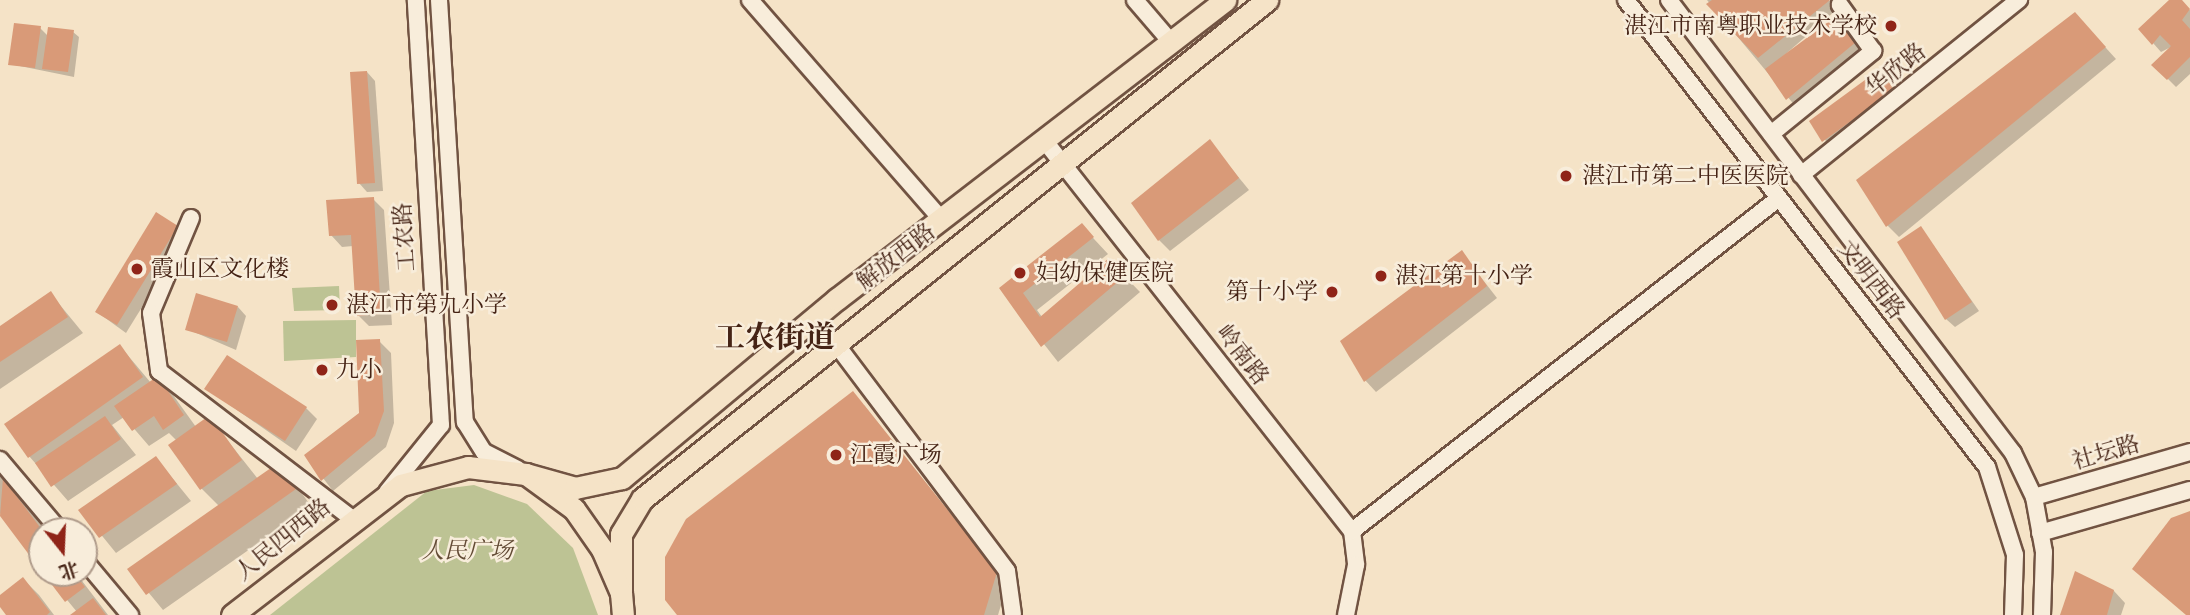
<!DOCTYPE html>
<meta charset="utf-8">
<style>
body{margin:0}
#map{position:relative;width:2190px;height:615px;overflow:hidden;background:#f5e3c7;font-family:"IM FELL Double Pica","Noto Serif SC",serif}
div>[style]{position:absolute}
.green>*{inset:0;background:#bdc394}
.shadow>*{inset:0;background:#0003}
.building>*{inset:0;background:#d99a78}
.roads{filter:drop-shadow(2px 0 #715342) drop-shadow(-2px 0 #715342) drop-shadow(0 2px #715342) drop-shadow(0 -2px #715342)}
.minor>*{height:16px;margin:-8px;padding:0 8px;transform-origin:8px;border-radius:8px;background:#f8eddb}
.major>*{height:21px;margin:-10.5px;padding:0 10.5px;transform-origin:10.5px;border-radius:10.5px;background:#f5e3c7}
.dots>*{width:19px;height:19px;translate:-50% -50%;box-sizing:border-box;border:4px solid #f8eddb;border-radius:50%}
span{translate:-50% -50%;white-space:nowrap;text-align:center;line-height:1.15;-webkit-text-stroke:5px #f8eddb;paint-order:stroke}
.poi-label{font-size:23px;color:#452315}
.right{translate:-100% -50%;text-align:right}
.left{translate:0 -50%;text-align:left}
.street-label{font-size:23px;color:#452315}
.park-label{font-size:23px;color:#634b35;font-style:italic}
.district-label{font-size:30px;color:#452315;font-weight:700}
.north{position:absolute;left:28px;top:517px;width:70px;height:70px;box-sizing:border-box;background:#f8eddb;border:2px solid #b09c8c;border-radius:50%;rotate:162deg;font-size:19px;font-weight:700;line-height:28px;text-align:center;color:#452315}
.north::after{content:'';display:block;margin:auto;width:24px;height:32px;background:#8f2418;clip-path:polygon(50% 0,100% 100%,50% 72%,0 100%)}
</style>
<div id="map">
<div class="green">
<i style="clip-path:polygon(339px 286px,340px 310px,294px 311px,292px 288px)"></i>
<i style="clip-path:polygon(356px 320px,356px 357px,284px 361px,283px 321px)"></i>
<i style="clip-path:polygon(474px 485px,527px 504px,573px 548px,598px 615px,270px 615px,427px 491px)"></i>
</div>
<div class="shadow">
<i style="clip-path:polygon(1707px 0,1829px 0,1836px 10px,1771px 67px,1843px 28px,1863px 52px,1796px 107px)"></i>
<i style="clip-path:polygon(2171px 0,2190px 10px,2190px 74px,2176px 87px,2154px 65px,2173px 46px,2161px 52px,2153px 43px)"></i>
<i style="clip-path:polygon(2086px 26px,2116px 59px,1899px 237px,1887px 225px)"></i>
<i style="clip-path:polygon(40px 28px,48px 36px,73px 32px,79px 37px,74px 77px,10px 64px)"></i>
<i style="clip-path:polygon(1880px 71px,1901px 99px,1832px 149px,1811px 121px)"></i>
<i style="clip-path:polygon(367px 72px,375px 81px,383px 191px,367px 192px,359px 183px)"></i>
<i style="clip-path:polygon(1209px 141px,1249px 190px,1170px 251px,1159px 240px)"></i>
<i style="clip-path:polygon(373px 199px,384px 210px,392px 325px,369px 326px,358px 315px,353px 246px,342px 247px,331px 235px)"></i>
<i style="clip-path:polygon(156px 215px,186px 236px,126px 333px,97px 312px)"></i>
<i style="clip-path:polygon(1081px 225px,1108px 254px,1037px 310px,1042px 317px,1109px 260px,1140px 292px,1058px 362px,1001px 289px)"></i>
<i style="clip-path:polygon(1921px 228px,1979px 311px,1955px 327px,1946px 319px)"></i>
<i style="clip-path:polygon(1462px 253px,1497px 298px,1376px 392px,1365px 380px)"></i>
<i style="clip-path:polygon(51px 294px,83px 333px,0 389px,0 328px)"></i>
<i style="clip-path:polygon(238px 307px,246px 316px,236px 350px,187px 329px)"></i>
<i style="clip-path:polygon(379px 341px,391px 353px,394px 423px,386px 447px,333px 491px,306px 456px,360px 414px)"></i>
<i style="clip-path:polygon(120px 346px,151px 383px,157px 379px,173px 395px,196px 427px,209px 417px,258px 479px,293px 481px,311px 506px,163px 610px,130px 570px,219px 506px,201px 488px,177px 441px,169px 433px,149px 446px,124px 417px,112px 425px,136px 455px,68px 501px,29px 456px)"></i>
<i style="clip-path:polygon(207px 389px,306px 408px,317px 419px,296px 451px)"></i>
<i style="clip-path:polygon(864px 405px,1007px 585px,998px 615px,683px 615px)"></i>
<i style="clip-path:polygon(156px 458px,191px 501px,116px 553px,81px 510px)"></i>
<i style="clip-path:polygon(0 468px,45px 531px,42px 569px,0 513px)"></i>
<i style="clip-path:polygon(45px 573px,76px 573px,108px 615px,73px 615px,77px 612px)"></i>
<i style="clip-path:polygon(2076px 573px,2114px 591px,2125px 603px,2121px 615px,2062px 615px)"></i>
<i style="clip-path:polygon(23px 579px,39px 595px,54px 615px,8px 615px,0 597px)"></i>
</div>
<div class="building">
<i style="clip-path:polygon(1712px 0,1830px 0,1758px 58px,1706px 4px)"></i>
<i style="clip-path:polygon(2169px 0,2182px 0,2190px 9px,2182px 20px,2190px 29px,2190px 57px,2167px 80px,2151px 65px,2171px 46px,2160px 35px,2152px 45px,2138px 29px)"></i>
<i style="clip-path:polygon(2075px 12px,2106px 47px,1886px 227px,1856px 180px)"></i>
<i style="clip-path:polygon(1835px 17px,1856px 42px,1786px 100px,1765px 69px)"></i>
<i style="clip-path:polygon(14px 23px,41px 26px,35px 68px,8px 65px)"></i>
<i style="clip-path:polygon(48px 27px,74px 30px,68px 72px,42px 69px)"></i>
<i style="clip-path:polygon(1880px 69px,1894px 90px,1822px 142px,1809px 121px)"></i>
<i style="clip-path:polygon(367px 71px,375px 183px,357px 184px,350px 72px)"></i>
<i style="clip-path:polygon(1210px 139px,1239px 178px,1158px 241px,1131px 203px)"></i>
<i style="clip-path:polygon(374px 197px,381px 314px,356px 316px,351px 235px,329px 236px,326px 200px)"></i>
<i style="clip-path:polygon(156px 212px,178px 226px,117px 325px,95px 312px)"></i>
<i style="clip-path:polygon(1082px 223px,1094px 237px,1023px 293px,1040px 317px,1109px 258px,1126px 275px,1041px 347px,999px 288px)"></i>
<i style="clip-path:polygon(1921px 226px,1972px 302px,1945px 320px,1897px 242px)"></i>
<i style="clip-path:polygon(1462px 250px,1487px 286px,1364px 382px,1340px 341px)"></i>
<i style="clip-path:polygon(51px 291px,68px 317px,0 362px,0 326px)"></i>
<i style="clip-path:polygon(196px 293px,238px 306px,227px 342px,185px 330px)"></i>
<i style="clip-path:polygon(380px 339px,384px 411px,375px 436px,321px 481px,304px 455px,359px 413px,356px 340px)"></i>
<i style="clip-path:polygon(120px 344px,143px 377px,28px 458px,4px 424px)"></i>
<i style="clip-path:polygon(227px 355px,307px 407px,285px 441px,204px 389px)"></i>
<i style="clip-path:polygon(158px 376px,184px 415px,163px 430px,154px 416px,132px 431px,114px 406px)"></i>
<i style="clip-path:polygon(853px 391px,997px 572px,984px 615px,677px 615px,665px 600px,665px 557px,686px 519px)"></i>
<i style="clip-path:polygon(210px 415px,242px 460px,200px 490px,168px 445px)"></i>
<i style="clip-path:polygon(105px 416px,121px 439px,51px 487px,35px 463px)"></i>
<i style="clip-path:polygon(156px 456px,177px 484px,99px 538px,78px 510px)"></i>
<i style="clip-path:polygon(278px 463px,296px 489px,146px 595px,127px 569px)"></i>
<i style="clip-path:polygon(3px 478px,42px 530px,42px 572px,0 516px)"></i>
<i style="clip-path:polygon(2190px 511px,2190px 615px,2186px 615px,2132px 569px,2171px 518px)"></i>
<i style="clip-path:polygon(2075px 571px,2114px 590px,2107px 615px,2060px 615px)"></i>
<i style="clip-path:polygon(43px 573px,74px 573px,85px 587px,65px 602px)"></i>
<i style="clip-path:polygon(23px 577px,50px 612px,47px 615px,6px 615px,0 607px,0 595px)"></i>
<i style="clip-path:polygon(93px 598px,106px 615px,70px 615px)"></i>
</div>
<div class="roads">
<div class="minor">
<i style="left:439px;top:0;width:423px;rotate:86.5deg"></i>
<i style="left:465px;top:422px;width:36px;rotate:58deg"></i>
<i style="left:484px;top:452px;width:38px;rotate:27deg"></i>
<i style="left:750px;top:0;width:291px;rotate:48.9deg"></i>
<i style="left:1135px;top:0;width:55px;rotate:49.4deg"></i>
<i style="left:1626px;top:0;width:590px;rotate:52.3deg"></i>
<i style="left:1987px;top:467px;width:92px;rotate:72.3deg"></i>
<i style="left:2015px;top:555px;width:60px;rotate:91.9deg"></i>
<i style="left:1669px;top:0;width:569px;rotate:52.79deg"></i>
<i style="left:2013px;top:453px;width:49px;rotate:64.5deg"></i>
<i style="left:2034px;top:497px;width:56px;rotate:79.7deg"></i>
<i style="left:2044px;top:552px;width:63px;rotate:91.8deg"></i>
<i style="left:1771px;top:134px;width:132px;rotate:-39.1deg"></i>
<i style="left:1873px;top:51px;width:57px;rotate:-125.7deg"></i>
<i style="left:1044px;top:140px;width:498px;rotate:51.8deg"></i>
<i style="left:1352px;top:531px;width:34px;rotate:83deg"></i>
<i style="left:1356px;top:565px;width:51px;rotate:101.3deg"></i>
<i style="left:1801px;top:175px;width:280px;rotate:-38.8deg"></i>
<i style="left:191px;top:218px;width:103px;rotate:112.8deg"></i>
<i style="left:151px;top:313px;width:59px;rotate:82.1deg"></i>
<i style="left:159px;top:371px;width:242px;rotate:37.4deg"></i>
<i style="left:833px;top:340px;width:289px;rotate:53deg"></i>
<i style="left:1007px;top:571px;width:44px;rotate:82.2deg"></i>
<i style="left:0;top:460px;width:93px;rotate:49.8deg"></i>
<i style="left:387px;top:492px;width:86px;rotate:-51.1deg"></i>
<i style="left:441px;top:425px;width:426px;rotate:-93.4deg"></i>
<i style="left:2034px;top:497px;width:162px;rotate:-16.1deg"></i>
<i style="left:1352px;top:531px;width:541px;rotate:-37.95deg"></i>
<i style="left:2040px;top:533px;width:156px;rotate:-16deg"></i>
<i style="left:84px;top:560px;width:72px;rotate:50.1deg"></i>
</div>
<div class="major">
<i style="left:526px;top:474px;width:51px;rotate:15.9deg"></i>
<i style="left:575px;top:488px;width:48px;rotate:-12deg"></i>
<i style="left:622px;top:478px;width:280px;rotate:-39.8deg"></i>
<i style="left:837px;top:299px;width:490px;rotate:-37.6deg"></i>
<i style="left:621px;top:593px;width:59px;rotate:-90deg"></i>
<i style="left:621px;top:534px;width:41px;rotate:-59deg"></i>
<i style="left:642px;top:499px;width:800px;rotate:-38.6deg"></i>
<i style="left:232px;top:615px;width:213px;rotate:-37.6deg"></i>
<i style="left:401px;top:485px;width:69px;rotate:-15deg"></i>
<i style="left:468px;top:467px;width:58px;rotate:6.9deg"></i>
<i style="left:526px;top:474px;width:59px;rotate:36.1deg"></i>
<i style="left:574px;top:509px;width:49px;rotate:55deg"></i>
<i style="left:602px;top:549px;width:48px;rotate:66.6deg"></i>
<i style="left:621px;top:593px;width:22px;rotate:85deg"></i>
</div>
</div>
<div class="dots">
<i style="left:1891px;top:26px;background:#8f2418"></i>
<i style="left:1566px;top:176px;background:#8f2418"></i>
<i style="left:137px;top:269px;background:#8f2418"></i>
<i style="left:1020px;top:273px;background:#8f2418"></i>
<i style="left:1381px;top:276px;background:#8f2418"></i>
<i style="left:1332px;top:292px;background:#8f2418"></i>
<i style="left:332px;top:305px;background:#8f2418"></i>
<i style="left:322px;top:370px;background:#8f2418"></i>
<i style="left:836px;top:455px;background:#8f2418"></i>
</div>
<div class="poi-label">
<span class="right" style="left:1877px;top:26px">湛江市南粤职业技术学校</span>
<span class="left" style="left:1582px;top:176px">湛江市第二中医医院</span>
<span class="left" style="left:151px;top:269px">霞山区文化楼</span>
<span class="left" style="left:1036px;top:273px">妇幼保健医院</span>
<span class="left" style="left:1395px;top:276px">湛江第十小学</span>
<span class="right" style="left:1318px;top:292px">第十小学</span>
<span class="left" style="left:346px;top:305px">湛江市第九小学</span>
<span class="left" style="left:336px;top:370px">九小</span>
<span class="left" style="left:850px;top:455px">江霞广场</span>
</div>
<div class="street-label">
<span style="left:1896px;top:70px;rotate:-39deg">华欣路</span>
<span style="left:405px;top:237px;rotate:-94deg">工农路</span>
<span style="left:896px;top:257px;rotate:-38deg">解放西路</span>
<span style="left:1871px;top:280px;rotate:52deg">文明西路</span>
<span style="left:1242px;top:355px;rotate:52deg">岭南路</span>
<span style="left:2106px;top:453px;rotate:-16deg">社坛路</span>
<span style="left:283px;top:540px;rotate:-39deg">人民四西路</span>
</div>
<div class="park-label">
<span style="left:467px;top:551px">人民广场</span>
</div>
<div class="district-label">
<span style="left:775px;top:338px">工农街道</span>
</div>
<div class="north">北</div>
</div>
